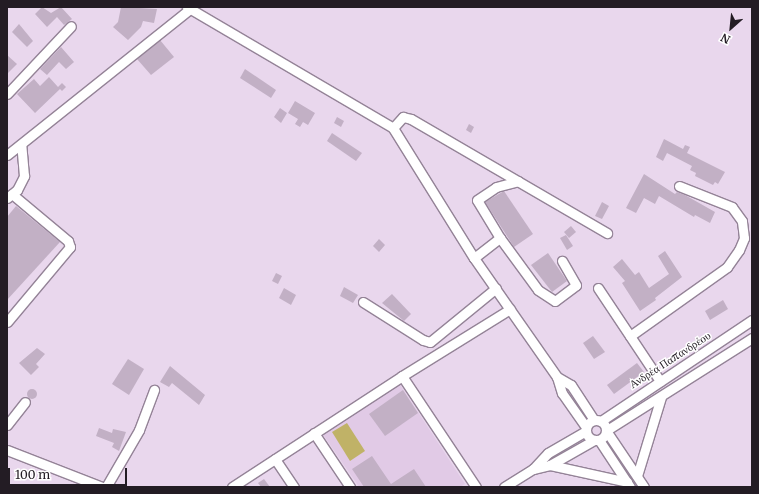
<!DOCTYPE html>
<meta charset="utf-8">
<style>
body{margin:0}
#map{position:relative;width:759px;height:494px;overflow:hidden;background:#e9d7ed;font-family:Merriweather,serif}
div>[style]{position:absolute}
.built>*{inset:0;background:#e1cae6}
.green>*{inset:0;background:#c0b267}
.building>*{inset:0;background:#c2b0c5}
.round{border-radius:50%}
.roads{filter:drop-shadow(1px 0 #948397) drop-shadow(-1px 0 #948397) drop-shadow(0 1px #948397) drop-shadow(0 -1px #948397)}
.minor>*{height:9px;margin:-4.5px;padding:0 4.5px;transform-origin:4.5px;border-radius:4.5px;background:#fff}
.minor>.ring{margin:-4.5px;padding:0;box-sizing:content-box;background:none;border:9px solid #fff;border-radius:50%}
span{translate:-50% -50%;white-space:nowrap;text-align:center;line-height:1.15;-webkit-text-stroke:3px #fff;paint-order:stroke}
.street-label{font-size:11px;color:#231c24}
.frame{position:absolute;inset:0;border:8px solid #231c24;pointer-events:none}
.north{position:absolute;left:711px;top:8px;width:40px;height:40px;-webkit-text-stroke:3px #fff;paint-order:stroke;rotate:207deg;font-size:11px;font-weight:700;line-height:16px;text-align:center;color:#231c24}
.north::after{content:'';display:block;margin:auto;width:14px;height:18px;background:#231c24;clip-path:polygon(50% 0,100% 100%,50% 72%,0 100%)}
.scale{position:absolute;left:8px;top:468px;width:119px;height:18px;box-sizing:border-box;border:2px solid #231c24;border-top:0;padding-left:5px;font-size:12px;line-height:14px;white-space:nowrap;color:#231c24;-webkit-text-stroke:3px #fff;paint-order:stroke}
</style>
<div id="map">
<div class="built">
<i style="clip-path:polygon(399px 383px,465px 484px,460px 487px,359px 487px,322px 433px)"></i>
</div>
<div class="green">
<i style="clip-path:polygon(347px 423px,365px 451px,350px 461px,332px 432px)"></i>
</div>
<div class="building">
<i style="clip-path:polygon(42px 7px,51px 13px,61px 7px,72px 19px,64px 25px,57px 17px,47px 27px,35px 14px)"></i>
<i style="clip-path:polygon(121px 7px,157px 9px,154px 23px,143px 21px,141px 27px,128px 40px,113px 27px,118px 22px)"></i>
<i style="clip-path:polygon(19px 24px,33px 41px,27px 47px,12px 32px)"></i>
<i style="clip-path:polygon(160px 40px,174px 57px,151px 75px,137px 59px)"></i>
<i style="clip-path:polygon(61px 47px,74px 62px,66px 69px,59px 62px,47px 75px,40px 69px)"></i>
<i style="clip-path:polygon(7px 55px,17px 64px,7px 74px)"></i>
<i style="clip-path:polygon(245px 69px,276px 90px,271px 98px,240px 78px)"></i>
<i style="clip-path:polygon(49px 77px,58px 87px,62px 83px,66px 87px,62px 91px,60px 89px,35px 113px,17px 94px,34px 79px,40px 86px)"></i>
<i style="clip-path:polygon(295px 101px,315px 113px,308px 125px,303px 122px,300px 127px,295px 124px,298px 119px,288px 113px)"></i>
<i style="clip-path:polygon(280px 108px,287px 113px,281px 123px,274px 117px)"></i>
<i style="clip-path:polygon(337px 117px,344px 121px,341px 127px,334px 123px)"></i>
<i style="clip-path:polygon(469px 124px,474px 127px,471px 133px,466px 130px)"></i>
<i style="clip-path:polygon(332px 133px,362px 153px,356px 161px,327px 141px)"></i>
<i style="clip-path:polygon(664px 139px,683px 149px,685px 145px,690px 147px,687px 153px,725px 172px,718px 184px,715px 182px,713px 185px,695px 176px,696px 173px,690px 170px,692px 166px,667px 153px,663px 161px,656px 157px)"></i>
<i style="clip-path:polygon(644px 174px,675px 194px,677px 192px,685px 195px,715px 212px,710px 223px,695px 215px,694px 217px,659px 196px,655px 204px,644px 198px,636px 213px,626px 208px)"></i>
<i style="clip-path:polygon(504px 191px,533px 234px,514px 247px,485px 202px)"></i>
<i style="clip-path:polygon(602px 202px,609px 206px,602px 219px,595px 216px)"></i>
<i style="clip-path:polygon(16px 206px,60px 242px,7px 300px,7px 217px)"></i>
<i style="clip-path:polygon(571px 226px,576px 232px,569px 238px,564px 232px)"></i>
<i style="clip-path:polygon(566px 235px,573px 246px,567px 250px,560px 238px)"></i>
<i style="clip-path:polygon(379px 239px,385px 245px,379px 252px,373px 246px)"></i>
<i style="clip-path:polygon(665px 251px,682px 277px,655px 298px,656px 300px,640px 311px,622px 283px,625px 281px,613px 267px,622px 259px,635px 275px,639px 272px,649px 288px,669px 274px,658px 256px)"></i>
<i style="clip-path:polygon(548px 253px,567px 281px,552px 292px,531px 265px)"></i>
<i style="clip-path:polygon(276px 273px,282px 276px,278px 284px,272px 281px)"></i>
<i style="clip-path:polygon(344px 287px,358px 295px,353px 303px,340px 296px)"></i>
<i style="clip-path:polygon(284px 288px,296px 295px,291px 305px,279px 298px)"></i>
<i style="clip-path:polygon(392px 294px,411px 314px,404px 321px,382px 303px)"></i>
<i style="clip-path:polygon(723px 300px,728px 309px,710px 320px,705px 311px)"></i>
<i style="clip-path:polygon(593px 336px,605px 352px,594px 359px,583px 343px)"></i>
<i style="clip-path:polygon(37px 348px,45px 354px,36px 364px,39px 367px,31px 375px,19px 363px)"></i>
<i style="clip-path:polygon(128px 359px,144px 369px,129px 395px,112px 384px)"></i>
<i style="clip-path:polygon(637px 363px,644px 372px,614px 394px,607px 385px)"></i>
<i style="clip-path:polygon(170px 366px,205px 395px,199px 405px,172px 383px,169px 387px,160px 382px)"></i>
<i class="round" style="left:27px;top:389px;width:10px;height:10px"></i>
<i style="clip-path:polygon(403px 390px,418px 413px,385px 436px,369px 414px)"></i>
<i style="clip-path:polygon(99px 428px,112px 433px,113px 429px,126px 432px,119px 451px,112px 447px,114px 443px,96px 436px)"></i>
<i style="clip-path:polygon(372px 456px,391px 484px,414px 469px,426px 487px,364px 487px,352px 469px)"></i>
<i style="clip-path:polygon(264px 479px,270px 487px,261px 487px,258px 483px)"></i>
</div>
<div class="roads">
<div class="minor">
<i style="left:187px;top:7px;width:239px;rotate:30.4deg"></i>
<i style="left:393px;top:128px;width:153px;rotate:58.1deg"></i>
<i style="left:474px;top:258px;width:145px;rotate:55.1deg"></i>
<i style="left:557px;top:377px;width:17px;rotate:73deg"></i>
<i style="left:562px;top:393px;width:42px;rotate:54.8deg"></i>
<i style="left:7px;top:94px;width:93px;rotate:-46.7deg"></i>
<i style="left:393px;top:128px;width:15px;rotate:-48deg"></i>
<i style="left:403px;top:117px;width:8px;rotate:14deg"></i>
<i style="left:411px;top:119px;width:227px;rotate:30.2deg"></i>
<i style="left:7px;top:155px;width:234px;rotate:-38.6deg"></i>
<i style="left:7px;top:198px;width:13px;rotate:-39deg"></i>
<i style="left:17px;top:190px;width:16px;rotate:-63deg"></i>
<i style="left:24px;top:176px;width:32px;rotate:-95deg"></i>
<i style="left:500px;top:238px;width:64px;rotate:53.8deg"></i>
<i style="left:538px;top:290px;width:20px;rotate:33deg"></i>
<i style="left:555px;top:301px;width:26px;rotate:-37deg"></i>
<i style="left:576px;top:285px;width:28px;rotate:-120deg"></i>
<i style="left:474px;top:258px;width:33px;rotate:-38deg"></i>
<i style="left:500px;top:238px;width:44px;rotate:-121.2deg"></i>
<i style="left:477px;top:200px;width:23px;rotate:-34deg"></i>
<i style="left:496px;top:187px;width:23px;rotate:-15deg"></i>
<i style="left:598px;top:288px;width:112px;rotate:56.3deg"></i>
<i style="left:363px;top:302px;width:71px;rotate:32.3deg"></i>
<i style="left:423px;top:340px;width:7px;rotate:16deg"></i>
<i style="left:430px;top:342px;width:85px;rotate:-39.3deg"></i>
<i style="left:7px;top:322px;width:98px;rotate:-50deg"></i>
<i style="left:70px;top:247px;width:6px;rotate:-108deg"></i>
<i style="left:68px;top:241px;width:73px;rotate:-140deg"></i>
<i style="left:630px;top:336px;width:119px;rotate:-35.4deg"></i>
<i style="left:727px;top:267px;width:21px;rotate:-55deg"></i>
<i style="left:739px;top:250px;width:13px;rotate:-67deg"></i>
<i style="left:744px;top:238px;width:17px;rotate:-97deg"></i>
<i style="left:742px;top:221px;width:17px;rotate:-126deg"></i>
<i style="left:732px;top:207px;width:57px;rotate:-158.4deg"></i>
<i style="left:402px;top:376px;width:133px;rotate:56.3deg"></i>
<i style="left:557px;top:377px;width:16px;rotate:30deg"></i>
<i style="left:571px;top:385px;width:42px;rotate:56.7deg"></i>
<i class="ring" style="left:586px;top:420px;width:11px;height:11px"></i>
<i style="left:601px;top:421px;width:182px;rotate:-33.8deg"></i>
<i style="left:7px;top:425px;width:29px;rotate:-52deg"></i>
<i style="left:607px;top:430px;width:172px;rotate:-32.4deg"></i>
<i style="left:607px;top:432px;width:66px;rotate:56.1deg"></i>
<i style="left:314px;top:433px;width:65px;rotate:56.3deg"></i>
<i style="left:599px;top:440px;width:56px;rotate:56.6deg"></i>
<i style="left:7px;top:450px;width:102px;rotate:21.3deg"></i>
<i style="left:275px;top:459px;width:34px;rotate:56deg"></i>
<i style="left:550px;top:465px;width:79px;rotate:12.4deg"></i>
<i style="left:533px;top:469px;width:22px;rotate:-47deg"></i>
<i style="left:548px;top:453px;width:44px;rotate:-30.1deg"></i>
<i style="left:637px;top:476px;width:83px;rotate:-73.1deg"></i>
<i style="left:106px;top:487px;width:66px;rotate:-59.9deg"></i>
<i style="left:139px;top:430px;width:43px;rotate:-69.4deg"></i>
<i style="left:232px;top:487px;width:203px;rotate:-33.1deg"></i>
<i style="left:402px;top:376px;width:127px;rotate:-31.8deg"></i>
<i style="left:504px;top:487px;width:34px;rotate:-32deg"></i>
<i style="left:533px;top:469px;width:17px;rotate:-13deg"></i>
<i style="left:550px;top:465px;width:51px;rotate:-29.6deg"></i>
</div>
</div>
<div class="street-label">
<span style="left:670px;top:360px;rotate:-33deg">Ανδρέα Παπανδρέου</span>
</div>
<div class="frame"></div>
<div class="north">N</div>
<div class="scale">100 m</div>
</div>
